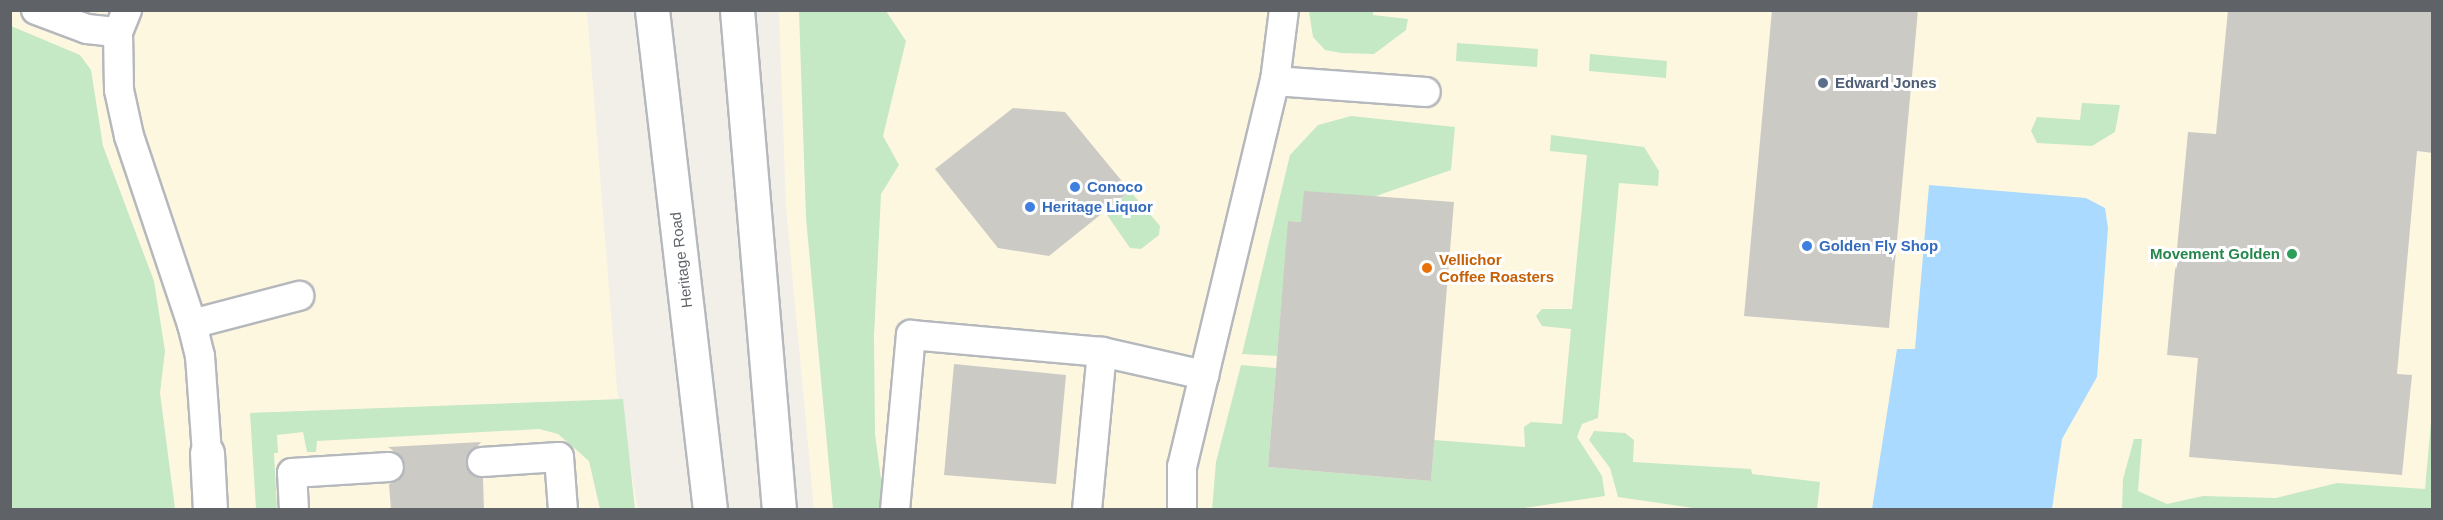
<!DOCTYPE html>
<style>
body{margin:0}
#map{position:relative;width:2443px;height:520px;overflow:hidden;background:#f1efe8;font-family:Arial,sans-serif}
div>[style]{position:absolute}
.commercial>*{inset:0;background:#fef7e0}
.green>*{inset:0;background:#c5e8c5}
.water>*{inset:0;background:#aadaff}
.building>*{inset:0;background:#cccac5}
.roads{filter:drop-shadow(2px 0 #b5b8bc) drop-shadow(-2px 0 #b5b8bc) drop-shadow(0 2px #b5b8bc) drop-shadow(0 -2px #b5b8bc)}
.lane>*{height:28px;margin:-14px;padding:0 14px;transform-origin:14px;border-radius:14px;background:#fff}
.street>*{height:33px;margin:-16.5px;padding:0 16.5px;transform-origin:16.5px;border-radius:16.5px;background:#fff}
.secondary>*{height:33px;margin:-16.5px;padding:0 16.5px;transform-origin:16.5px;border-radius:16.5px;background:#fff}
.dots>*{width:16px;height:16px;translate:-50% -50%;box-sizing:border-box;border:3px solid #fff;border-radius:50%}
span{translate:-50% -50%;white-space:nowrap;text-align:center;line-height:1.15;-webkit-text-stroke:6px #fff;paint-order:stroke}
.service-label{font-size:15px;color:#4e5e75;font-weight:700}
.left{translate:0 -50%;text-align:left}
.shop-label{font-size:15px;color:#366cbe;font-weight:700}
.leisure-label{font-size:15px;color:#27864d;font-weight:700}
.right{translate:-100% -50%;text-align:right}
.food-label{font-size:15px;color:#c56008;font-weight:700}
.street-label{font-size:15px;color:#5f6368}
.frame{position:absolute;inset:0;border:12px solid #5f6368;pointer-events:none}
</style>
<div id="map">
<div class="commercial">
<i style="clip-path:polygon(11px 11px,587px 11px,617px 390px,638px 509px,175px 509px,160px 393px,11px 490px)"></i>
<i style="clip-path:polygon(779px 11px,2432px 11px,2432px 509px,814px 509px,786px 207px)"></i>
</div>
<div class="green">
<i style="clip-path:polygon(799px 11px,886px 11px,906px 41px,883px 136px,899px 165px,881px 194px,874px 336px,875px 434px,885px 509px,833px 509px,806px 218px)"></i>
<i style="clip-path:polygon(1309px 11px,1373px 11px,1373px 15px,1408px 19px,1406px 30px,1374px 54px,1341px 53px,1325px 50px,1313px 37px)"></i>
<i style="clip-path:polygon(11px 26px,80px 55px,91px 70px,103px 146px,154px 281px,165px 351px,160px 393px,175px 509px,11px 509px)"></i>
<i style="clip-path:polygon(1457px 43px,1538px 49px,1537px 67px,1456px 61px)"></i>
<i style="clip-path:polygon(1590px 54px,1667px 61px,1666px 78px,1589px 71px)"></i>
<i style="clip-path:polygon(2082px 103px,2120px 105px,2115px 132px,2092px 146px,2037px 143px,2031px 131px,2037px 117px,2080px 120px)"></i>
<i style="clip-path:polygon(1351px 116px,1455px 127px,1451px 170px,1301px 222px,1289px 221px,1277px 356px,1242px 354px,1290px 155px,1318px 125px)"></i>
<i style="clip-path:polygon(1551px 135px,1644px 147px,1659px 171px,1658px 186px,1619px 183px,1598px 418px,1582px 424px,1577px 437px,1602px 476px,1605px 496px,1510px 510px,1212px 510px,1216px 462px,1241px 365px,1276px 368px,1268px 467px,1431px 481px,1434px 440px,1525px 447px,1524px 427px,1531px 422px,1562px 424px,1571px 329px,1542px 326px,1536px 316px,1542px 309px,1572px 309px,1587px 155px,1550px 151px)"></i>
<i style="clip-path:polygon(1130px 191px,1160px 226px,1159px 235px,1141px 249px,1130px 248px,1105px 212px)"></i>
<i style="clip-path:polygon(623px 399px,635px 509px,600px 509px,589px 461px,558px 434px,539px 429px,317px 441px,316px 452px,307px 452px,303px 432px,277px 435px,278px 453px,274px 453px,277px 509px,256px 509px,250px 413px)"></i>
<i style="clip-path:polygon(2432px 411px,2432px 509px,2122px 509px,2123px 479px,2134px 439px,2142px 439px,2138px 491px,2167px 504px,2203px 496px,2276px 498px,2337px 483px,2425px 489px)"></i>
<i style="clip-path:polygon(1594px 431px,1625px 433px,1634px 440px,1633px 462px,1751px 469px,1752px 474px,1820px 482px,1817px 509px,1700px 509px,1618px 497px,1610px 468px,1589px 440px)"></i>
</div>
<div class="water">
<i style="clip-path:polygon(1929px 185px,2086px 198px,2105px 208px,2108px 228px,2097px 377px,2062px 439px,2052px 509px,1872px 509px,1897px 349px,1915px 349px)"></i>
</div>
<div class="building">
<i style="clip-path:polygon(1772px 10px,1918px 10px,1889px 328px,1744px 316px)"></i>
<i style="clip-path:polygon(2228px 10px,2433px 10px,2433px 153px,2417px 151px,2397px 374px,2412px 375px,2402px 475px,2189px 457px,2198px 358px,2167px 355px,2188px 132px,2216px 134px)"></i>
<i style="clip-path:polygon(1013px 108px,1065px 112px,1130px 191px,1049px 256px,998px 248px,935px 169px)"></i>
<i style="clip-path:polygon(1304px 191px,1454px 202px,1431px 481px,1268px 467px,1288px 221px,1301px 222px)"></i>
<i style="clip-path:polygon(954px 364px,1066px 375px,1056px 484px,944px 475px)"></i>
<i style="clip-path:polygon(481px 442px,466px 462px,469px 472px,483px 478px,484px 510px,391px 510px,389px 484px,399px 480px,405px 467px,402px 457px,388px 447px)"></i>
</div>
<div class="roads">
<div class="lane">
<i style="left:36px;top:10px;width:54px;rotate:20.4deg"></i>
<i style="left:87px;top:29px;width:31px;rotate:6deg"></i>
<i style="left:127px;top:10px;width:24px;rotate:112deg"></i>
<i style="left:118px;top:32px;width:58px;rotate:89deg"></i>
<i style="left:119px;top:90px;width:47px;rotate:77.7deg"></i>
<i style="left:129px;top:136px;width:198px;rotate:71.5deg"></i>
<i style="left:192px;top:324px;width:33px;rotate:76deg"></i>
<i style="left:200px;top:356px;width:97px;rotate:85.9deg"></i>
<i style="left:1275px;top:81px;width:151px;rotate:4.2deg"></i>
<i style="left:192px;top:324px;width:111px;rotate:-14.7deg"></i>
<i style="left:482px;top:462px;width:77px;rotate:-3.7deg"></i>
<i style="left:559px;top:457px;width:53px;rotate:85.7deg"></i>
<i style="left:294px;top:510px;width:37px;rotate:-93deg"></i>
<i style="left:292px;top:473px;width:97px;rotate:-3.5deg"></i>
<i style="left:895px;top:510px;width:176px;rotate:-84.8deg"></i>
<i style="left:911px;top:335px;width:192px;rotate:5.1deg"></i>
<i style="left:1102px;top:352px;width:105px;rotate:12.7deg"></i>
<i style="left:1087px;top:510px;width:159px;rotate:-84.6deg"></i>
<i style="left:1182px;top:510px;width:43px;rotate:-90deg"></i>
<i style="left:1182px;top:467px;width:397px;rotate:-76.5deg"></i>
<i style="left:1275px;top:81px;width:72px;rotate:-82.8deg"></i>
</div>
<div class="street">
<i style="left:207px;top:453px;width:57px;rotate:87deg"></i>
</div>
<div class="secondary">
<i style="left:652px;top:10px;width:503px;rotate:83.38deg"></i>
<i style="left:737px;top:10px;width:502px;rotate:85.2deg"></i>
</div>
</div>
<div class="dots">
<i style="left:1823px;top:83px;background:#5c6f8a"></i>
<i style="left:1075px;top:187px;background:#3f7fe0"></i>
<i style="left:1030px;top:207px;background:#3f7fe0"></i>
<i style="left:1807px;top:246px;background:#3f7fe0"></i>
<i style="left:2292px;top:254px;background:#2e9e5b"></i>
<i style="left:1427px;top:268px;background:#e8710a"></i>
</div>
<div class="service-label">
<span class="left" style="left:1835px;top:83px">Edward Jones</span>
</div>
<div class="shop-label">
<span class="left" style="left:1087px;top:187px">Conoco</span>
<span class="left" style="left:1042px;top:207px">Heritage Liquor</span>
<span class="left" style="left:1819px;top:246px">Golden Fly Shop</span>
</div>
<div class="leisure-label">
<span class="right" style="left:2280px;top:254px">Movement Golden</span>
</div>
<div class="food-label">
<span class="left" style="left:1439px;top:268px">Vellichor<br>Coffee Roasters</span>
</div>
<div class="street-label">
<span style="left:681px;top:260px;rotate:-97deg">Heritage Road</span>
</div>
<div class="frame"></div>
</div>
